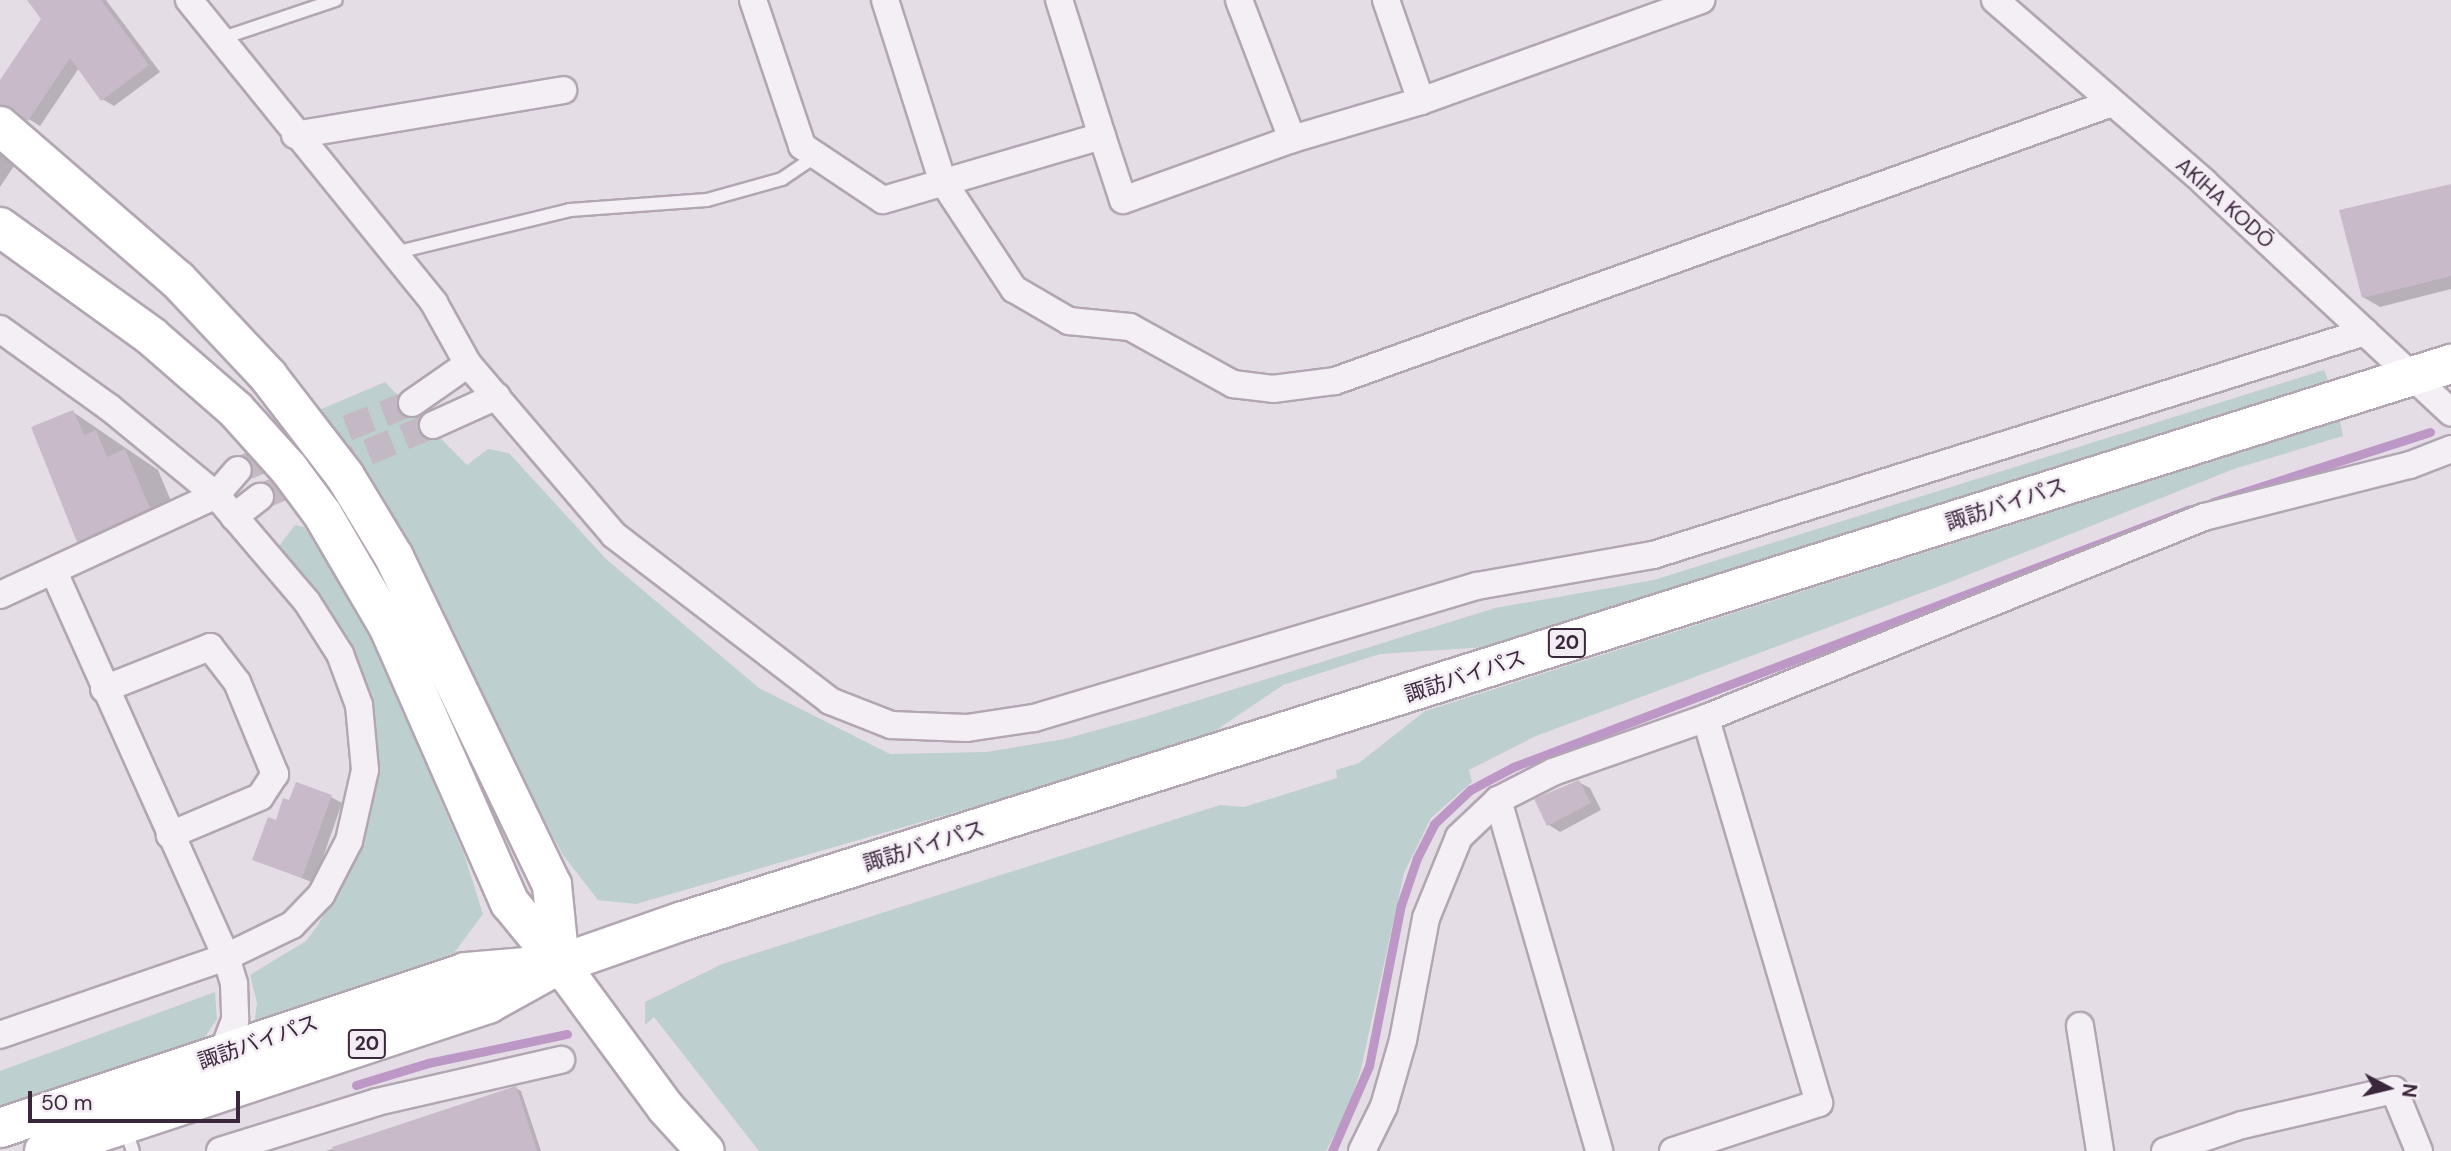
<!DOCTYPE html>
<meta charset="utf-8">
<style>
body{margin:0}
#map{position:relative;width:2451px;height:1151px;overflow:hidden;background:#e5dde6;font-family:"DM Sans","Noto Sans JP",sans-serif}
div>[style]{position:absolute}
.green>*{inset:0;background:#becfd0}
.shadow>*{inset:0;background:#0003}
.stream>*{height:9px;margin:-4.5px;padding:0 4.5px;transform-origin:4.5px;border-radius:4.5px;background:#bd98c6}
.building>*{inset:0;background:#c8bac9}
.street-tunnel>*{height:26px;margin-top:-13px;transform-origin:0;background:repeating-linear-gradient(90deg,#c3b9c4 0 26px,transparent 0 39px)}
.roads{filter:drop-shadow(2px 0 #b2a6b3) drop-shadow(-2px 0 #b2a6b3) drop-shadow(0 2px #b2a6b3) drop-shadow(0 -2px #b2a6b3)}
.lane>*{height:12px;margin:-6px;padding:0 6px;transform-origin:6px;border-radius:6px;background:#f4eff5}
.street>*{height:26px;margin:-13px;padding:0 13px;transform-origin:13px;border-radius:13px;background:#f4eff5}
.secondary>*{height:37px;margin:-18.5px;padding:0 18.5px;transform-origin:18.5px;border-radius:18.5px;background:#fff}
.highway>*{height:38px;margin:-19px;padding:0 19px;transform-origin:19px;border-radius:19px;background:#fff}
span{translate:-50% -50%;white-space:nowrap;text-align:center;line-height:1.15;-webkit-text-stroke:5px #f3ecf4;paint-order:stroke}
.shield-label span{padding:2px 5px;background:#f3ecf4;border:2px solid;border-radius:5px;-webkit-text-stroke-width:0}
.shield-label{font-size:19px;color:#3b273c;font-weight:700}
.street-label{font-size:21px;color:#3b273c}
.north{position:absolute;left:2353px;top:1053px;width:70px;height:70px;-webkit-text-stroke:5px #f3ecf4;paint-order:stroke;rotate:97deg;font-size:19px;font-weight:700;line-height:28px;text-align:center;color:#3b273c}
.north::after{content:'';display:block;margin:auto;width:24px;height:32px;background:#3b273c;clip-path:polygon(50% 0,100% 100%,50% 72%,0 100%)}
.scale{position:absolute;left:28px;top:1091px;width:212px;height:32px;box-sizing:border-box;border:4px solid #3b273c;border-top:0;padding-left:9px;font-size:21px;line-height:24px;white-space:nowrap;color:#3b273c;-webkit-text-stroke:5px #f3ecf4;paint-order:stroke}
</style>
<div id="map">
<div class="green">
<i style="clip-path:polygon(2324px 370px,2328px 380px,1487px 647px,1380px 654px,1283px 685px,1206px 737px,1169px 751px,636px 904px,598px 900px,563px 855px,390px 531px,310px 414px,385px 382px,467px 465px,488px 449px,509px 453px,606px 559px,759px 688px,890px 754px,986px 752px,1064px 739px,1141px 718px,1495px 608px,1654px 580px)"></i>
<i style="clip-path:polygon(2340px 421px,2343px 436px,2234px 469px,1945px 584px,1536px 736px,1469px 770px,1472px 782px,1431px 818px,1404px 873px,1361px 1069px,1349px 1107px,1326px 1151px,759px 1151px,654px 1017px,645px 1025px,645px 1002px,722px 964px,1220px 805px,1244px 807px,1337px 778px,1336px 770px,1359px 763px,1425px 711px)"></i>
<i style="clip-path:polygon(295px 525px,304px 527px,351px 591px,464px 854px,483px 914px,454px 953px,254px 1026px,257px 1003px,250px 975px,306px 941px,318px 925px,349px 868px,373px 792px,374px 726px,276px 550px)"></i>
<i style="clip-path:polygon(215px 992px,217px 1019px,205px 1037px,0 1107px,0 1071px)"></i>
</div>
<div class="shadow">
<i style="clip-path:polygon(29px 0,106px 0,160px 72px,114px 106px,102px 99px,79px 68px,40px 126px,16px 111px,0 115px,0 84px,43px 19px)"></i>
<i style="clip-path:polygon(0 151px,14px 166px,0 187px)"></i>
<i style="clip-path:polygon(2451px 185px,2451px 289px,2380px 307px,2363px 297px)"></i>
<i style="clip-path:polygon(73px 412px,158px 470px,182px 527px,112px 560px,79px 541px)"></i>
<i style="clip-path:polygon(1578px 782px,1590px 788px,1601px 810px,1560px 832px,1549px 825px)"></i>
<i style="clip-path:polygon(331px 797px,342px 803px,314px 883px,254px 859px,290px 802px)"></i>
<i style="clip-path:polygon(516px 1088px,521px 1091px,541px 1151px,326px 1151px)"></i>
</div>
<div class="stream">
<i style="left:2213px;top:502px;width:228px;rotate:-17.9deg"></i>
<i style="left:356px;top:1085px;width:75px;rotate:-17deg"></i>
<i style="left:428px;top:1063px;width:142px;rotate:-11.8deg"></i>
<i style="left:1332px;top:1151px;width:93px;rotate:-66.5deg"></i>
<i style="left:1369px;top:1066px;width:164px;rotate:-78.8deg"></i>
<i style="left:1401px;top:905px;width:50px;rotate:-71.2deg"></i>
<i style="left:1417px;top:858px;width:38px;rotate:-63deg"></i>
<i style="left:1434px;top:824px;width:50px;rotate:-43.4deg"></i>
<i style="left:1470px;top:790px;width:49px;rotate:-28.1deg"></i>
<i style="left:1513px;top:767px;width:724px;rotate:-20.86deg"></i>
</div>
<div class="building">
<i style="clip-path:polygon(27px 0,101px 0,149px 65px,101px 101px,70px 58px,28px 121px,0 105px,0 80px,41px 19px)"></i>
<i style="clip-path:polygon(2451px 184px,2451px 276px,2362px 298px,2339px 210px)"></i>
<i style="clip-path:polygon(73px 410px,84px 435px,96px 430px,107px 457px,125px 449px,150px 508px,77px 542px,31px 427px)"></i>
<i style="clip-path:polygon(1579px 780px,1591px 803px,1547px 826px,1534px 799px)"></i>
<i style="clip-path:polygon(296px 782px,332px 795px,302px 878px,252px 860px,268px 817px,276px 820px,283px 798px,289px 800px)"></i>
<i style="clip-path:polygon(516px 1086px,537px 1151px,333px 1151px,332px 1147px)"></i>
</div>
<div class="street-tunnel">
<i style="left:238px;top:470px;width:186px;rotate:-21.1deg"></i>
<i style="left:260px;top:497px;width:187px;rotate:-22.6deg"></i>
</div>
<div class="roads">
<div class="lane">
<i style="left:220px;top:39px;width:122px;rotate:-18.6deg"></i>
<i style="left:394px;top:253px;width:181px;rotate:-13.7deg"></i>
<i style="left:570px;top:210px;width:137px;rotate:-4.2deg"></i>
<i style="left:707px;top:200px;width:78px;rotate:-15.6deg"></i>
<i style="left:782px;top:179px;width:41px;rotate:-34.1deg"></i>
<i style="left:125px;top:1128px;width:24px;rotate:71deg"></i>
</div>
<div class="street">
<i style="left:189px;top:0;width:390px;rotate:51deg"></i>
<i style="left:434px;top:303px;width:70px;rotate:60.9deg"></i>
<i style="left:468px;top:364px;width:225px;rotate:49.5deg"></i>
<i style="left:614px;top:535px;width:272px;rotate:37.5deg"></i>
<i style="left:830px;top:701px;width:66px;rotate:21.5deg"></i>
<i style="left:891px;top:725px;width:76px;rotate:2.3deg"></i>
<i style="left:967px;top:728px;width:68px;rotate:-8.5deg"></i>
<i style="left:1034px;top:718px;width:462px;rotate:-16.6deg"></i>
<i style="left:1477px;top:586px;width:179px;rotate:-10deg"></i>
<i style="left:1653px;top:555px;width:746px;rotate:-17.39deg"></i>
<i style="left:753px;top:0;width:154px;rotate:71.4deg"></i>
<i style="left:802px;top:146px;width:97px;rotate:33.7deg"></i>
<i style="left:883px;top:200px;width:228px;rotate:-16.3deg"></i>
<i style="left:1102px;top:136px;width:143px;rotate:-107.5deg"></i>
<i style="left:885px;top:0;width:189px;rotate:72.4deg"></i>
<i style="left:942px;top:180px;width:131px;rotate:56.6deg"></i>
<i style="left:1014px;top:289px;width:64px;rotate:30.2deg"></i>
<i style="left:1069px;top:321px;width:61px;rotate:5.6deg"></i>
<i style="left:1130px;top:327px;width:118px;rotate:29deg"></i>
<i style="left:1233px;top:384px;width:40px;rotate:7.1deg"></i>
<i style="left:1273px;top:389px;width:63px;rotate:-7.4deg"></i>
<i style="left:1335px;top:381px;width:825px;rotate:-19.69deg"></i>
<i style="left:1239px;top:0;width:149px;rotate:69.1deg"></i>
<i style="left:1292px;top:139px;width:134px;rotate:-16.4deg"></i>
<i style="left:1421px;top:101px;width:298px;rotate:-19.8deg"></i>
<i style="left:1386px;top:0;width:107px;rotate:70.9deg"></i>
<i style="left:1995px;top:0;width:277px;rotate:41deg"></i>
<i style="left:2204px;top:182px;width:338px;rotate:43deg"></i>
<i style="left:295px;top:135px;width:272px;rotate:-9.5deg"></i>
<i style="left:1102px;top:136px;width:67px;rotate:71.8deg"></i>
<i style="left:1123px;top:200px;width:180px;rotate:-19.8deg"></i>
<i style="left:0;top:329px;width:135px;rotate:35.7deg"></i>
<i style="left:110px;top:408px;width:137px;rotate:39.4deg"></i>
<i style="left:216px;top:495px;width:140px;rotate:49.6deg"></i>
<i style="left:307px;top:602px;width:62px;rotate:57.6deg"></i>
<i style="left:340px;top:654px;width:54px;rotate:69.6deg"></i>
<i style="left:359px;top:705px;width:65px;rotate:84.7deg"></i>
<i style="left:365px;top:770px;width:73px;rotate:102.7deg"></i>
<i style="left:349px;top:841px;width:61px;rotate:117.4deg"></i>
<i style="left:321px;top:895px;width:42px;rotate:134deg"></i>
<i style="left:292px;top:925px;width:73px;rotate:154.1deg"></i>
<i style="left:226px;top:957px;width:239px;rotate:161deg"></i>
<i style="left:412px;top:403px;width:68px;rotate:-34.9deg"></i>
<i style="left:433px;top:425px;width:70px;rotate:-24.4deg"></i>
<i style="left:234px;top:517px;width:33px;rotate:-38deg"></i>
<i style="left:54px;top:572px;width:422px;rotate:65.9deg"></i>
<i style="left:226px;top:957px;width:28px;rotate:73deg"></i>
<i style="left:234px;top:984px;width:36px;rotate:88deg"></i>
<i style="left:235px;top:1020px;width:36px;rotate:111deg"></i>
<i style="left:0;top:595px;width:238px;rotate:-24.8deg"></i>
<i style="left:216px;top:495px;width:33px;rotate:-49deg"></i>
<i style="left:104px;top:689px;width:114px;rotate:-21.6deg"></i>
<i style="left:210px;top:647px;width:44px;rotate:52.4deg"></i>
<i style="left:237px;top:682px;width:100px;rotate:67.6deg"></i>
<i style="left:275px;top:774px;width:27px;rotate:123deg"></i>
<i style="left:260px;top:797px;width:98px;rotate:157.1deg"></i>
<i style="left:1498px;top:800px;width:365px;rotate:73.9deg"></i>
<i style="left:2080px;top:1026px;width:127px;rotate:80.9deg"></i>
<i style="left:220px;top:1151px;width:164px;rotate:-17.3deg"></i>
<i style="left:377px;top:1102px;width:189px;rotate:-12.9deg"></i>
<i style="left:1362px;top:1151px;width:50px;rotate:-63.9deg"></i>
<i style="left:1384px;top:1106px;width:69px;rotate:-73.9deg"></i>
<i style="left:1403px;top:1040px;width:124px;rotate:-79.3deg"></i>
<i style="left:1426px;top:918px;width:87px;rotate:-67.8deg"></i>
<i style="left:1459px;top:837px;width:54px;rotate:-43.5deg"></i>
<i style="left:1498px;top:800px;width:62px;rotate:-27deg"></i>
<i style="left:1553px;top:772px;width:162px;rotate:-19.4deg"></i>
<i style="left:1706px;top:718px;width:537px;rotate:-21.98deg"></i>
<i style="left:2204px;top:517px;width:212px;rotate:-14.2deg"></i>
<i style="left:2410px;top:465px;width:44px;rotate:-21.3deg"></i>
<i style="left:1673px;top:1151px;width:154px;rotate:-18.2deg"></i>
<i style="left:1819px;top:1103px;width:401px;rotate:-106.4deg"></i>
<i style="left:2165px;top:1151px;width:81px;rotate:-18.7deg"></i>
<i style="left:2242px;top:1125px;width:156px;rotate:-13deg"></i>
<i style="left:2394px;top:1090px;width:66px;rotate:67.7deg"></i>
</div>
<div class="secondary">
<i style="left:560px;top:964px;width:177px;rotate:53.7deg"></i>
<i style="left:665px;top:1107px;width:59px;rotate:47.7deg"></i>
</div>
<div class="highway">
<i style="left:0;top:126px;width:235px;rotate:40.9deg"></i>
<i style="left:178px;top:280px;width:132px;rotate:46.8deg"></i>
<i style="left:268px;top:376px;width:126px;rotate:52.4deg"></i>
<i style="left:345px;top:476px;width:95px;rotate:58.8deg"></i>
<i style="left:394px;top:557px;width:364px;rotate:64.3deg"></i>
<i style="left:552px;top:885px;width:79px;rotate:84.2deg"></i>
<i style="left:0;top:227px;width:186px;rotate:35.8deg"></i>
<i style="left:151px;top:336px;width:113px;rotate:41deg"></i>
<i style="left:236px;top:410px;width:79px;rotate:48.1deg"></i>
<i style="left:289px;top:469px;width:57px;rotate:53.5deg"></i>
<i style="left:323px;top:515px;width:131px;rotate:59.7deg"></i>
<i style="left:389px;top:628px;width:300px;rotate:66.3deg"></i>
<i style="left:510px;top:903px;width:79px;rotate:50.7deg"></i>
<i style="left:0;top:1128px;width:490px;rotate:-18.5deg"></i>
<i style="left:465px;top:972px;width:83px;rotate:-4.8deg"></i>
<i style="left:44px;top:1151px;width:468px;rotate:-18.3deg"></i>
<i style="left:488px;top:1004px;width:82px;rotate:-29.1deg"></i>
<i style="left:560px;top:964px;width:130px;rotate:-19.3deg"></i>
<i style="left:683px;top:921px;width:1854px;rotate:-17.49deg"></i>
</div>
</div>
<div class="shield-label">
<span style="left:1567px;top:643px">20</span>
<span style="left:367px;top:1044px">20</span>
</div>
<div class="street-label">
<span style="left:2225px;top:203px;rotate:42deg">AKIHA KODŌ</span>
<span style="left:2006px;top:504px;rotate:-18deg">諏訪バイパス</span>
<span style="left:1465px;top:676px;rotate:-18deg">諏訪バイパス</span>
<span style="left:924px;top:846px;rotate:-17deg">諏訪バイパス</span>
<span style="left:258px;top:1042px;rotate:-19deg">諏訪バイパス</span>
</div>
<div class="north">N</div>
<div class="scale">50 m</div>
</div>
